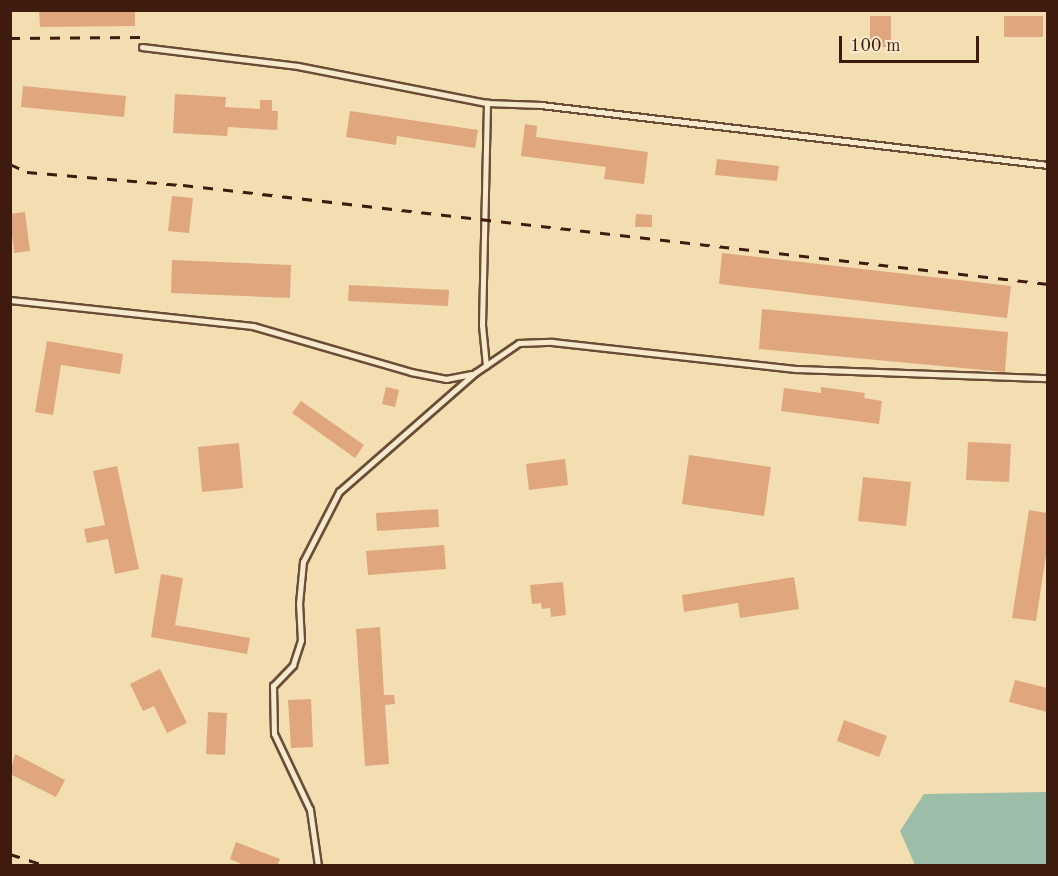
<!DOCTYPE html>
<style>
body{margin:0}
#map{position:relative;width:1058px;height:876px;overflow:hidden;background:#f2deb1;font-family:"Old Standard TT",serif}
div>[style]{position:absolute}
.water>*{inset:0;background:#9cbda7}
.building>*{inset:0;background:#e0a67d}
.roads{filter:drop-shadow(2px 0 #6b4c37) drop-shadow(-2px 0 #6b4c37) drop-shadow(0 2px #6b4c37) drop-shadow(0 -2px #6b4c37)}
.service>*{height:4.5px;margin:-2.25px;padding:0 2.25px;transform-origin:2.25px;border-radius:2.25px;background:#f7eacc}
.rail>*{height:3px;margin-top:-1.5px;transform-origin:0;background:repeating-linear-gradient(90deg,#3e1b0e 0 10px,transparent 0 20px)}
span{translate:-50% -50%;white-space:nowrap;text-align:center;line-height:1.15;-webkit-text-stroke:6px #f7eacc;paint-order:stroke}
.frame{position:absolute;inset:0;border:12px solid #3e1b0e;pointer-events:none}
.scale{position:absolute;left:839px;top:36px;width:140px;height:27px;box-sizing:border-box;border:3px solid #3e1b0e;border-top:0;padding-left:8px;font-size:18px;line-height:21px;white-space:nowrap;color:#3e1b0e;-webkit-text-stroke:4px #f7eacc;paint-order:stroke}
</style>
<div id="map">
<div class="water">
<i style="clip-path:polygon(1047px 792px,1047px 865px,915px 865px,900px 831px,924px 794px)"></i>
</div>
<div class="building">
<i style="clip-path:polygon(39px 10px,135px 10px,135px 26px,40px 27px)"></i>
<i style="clip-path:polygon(870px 16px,891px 16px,891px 47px,870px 47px)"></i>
<i style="clip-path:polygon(1004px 16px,1043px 16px,1043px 37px,1004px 37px)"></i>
<i style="clip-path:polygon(23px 86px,126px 96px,124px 117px,21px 107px)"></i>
<i style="clip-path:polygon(175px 94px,226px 97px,225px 107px,260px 109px,260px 100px,272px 100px,272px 111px,278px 111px,277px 130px,228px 127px,227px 136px,173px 133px)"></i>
<i style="clip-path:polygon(350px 111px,478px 130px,475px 148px,397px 136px,396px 145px,346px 137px)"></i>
<i style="clip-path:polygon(525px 124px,537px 126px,536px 137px,648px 152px,644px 184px,604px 179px,606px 167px,521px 156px)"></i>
<i style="clip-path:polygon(717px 159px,779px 166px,777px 181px,715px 175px)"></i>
<i style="clip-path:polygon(172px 196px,193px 198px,189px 233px,168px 231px)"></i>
<i style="clip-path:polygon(25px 212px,30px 251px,14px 253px,10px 214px)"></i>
<i style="clip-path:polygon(636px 214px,652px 215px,652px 227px,635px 227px)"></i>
<i style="clip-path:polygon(722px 253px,1011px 286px,1007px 318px,719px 284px)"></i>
<i style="clip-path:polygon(172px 260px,291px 265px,290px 298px,171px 293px)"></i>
<i style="clip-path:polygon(349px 285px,449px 290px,448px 306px,348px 301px)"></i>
<i style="clip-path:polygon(762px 309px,1008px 332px,1005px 372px,759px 349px)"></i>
<i style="clip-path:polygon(47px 341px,123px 354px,120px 374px,61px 365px,53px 415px,35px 412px)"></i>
<i style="clip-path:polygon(386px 387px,399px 390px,395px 407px,382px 404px)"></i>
<i style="clip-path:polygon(821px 387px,865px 393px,864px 398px,882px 401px,879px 424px,781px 411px,784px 388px,821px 393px)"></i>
<i style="clip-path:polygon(301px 401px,364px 445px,355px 458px,292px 413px)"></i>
<i style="clip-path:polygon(968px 442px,1011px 444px,1009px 482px,966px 480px)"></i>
<i style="clip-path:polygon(239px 443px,243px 488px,202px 492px,198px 447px)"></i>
<i style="clip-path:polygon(689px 455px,771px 467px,764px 516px,682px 504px)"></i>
<i style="clip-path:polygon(565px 459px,568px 485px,529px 490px,526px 464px)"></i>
<i style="clip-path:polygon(117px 466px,139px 569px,115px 574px,108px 539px,87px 543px,84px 529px,105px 525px,93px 471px)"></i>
<i style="clip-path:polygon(863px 477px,911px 482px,906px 526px,858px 521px)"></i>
<i style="clip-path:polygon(438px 509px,439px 527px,377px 531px,376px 513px)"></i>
<i style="clip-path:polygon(1029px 510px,1047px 513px,1047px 548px,1036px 621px,1012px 618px)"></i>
<i style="clip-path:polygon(444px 545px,446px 569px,368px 575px,366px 551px)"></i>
<i style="clip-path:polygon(161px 574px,183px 578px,175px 625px,250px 638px,247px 654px,151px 637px)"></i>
<i style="clip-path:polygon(794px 577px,799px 609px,740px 618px,738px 603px,684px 612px,682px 595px)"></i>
<i style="clip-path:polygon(563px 582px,566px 615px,551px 617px,550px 608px,542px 609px,541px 603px,532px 604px,530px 585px)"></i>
<i style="clip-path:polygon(380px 627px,384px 695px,394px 695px,395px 704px,385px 705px,389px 764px,365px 766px,356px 629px)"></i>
<i style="clip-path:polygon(160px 669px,187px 723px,167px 733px,154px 706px,143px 711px,130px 684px)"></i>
<i style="clip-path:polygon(1015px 680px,1047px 688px,1047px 712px,1009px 702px)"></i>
<i style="clip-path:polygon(311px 699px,313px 747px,291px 748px,288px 700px)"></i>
<i style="clip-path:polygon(208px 712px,227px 713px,225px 755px,206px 754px)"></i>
<i style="clip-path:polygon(844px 720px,887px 736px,879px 757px,837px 741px)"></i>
<i style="clip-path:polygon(15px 754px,65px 780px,56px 797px,10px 774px)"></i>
<i style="clip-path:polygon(236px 842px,280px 859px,277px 866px,246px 866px,230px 859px)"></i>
</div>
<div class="roads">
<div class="service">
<i style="left:142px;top:47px;width:157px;rotate:6.9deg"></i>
<i style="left:298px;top:66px;width:193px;rotate:11.1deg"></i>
<i style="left:487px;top:103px;width:54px;rotate:2.1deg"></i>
<i style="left:541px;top:105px;width:511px;rotate:6.75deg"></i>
<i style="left:10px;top:300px;width:244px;rotate:6.1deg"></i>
<i style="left:253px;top:326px;width:165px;rotate:16.2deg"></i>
<i style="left:411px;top:372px;width:36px;rotate:11deg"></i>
<i style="left:446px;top:379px;width:26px;rotate:-11deg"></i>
<i style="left:486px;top:366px;width:41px;rotate:-95.6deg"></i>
<i style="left:482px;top:325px;width:222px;rotate:-88.7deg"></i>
<i style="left:318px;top:866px;width:57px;rotate:-98.1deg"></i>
<i style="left:310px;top:810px;width:84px;rotate:-115.3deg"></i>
<i style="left:274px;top:734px;width:48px;rotate:-91.2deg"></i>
<i style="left:273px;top:686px;width:29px;rotate:-46deg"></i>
<i style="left:293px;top:665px;width:25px;rotate:-72deg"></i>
<i style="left:301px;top:641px;width:37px;rotate:-93deg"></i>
<i style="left:299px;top:604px;width:42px;rotate:-84.6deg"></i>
<i style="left:303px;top:562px;width:79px;rotate:-62.8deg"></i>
<i style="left:339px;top:492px;width:181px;rotate:-41.2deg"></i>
<i style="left:475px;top:373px;width:53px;rotate:-34.3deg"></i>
<i style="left:519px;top:343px;width:33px;rotate:-2deg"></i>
<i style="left:552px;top:342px;width:247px;rotate:6.3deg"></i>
<i style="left:798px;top:369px;width:250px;rotate:2.1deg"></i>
</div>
</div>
<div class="rail">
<i style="left:10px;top:38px;width:131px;rotate:-0.4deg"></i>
<i style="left:10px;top:164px;width:19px;rotate:25deg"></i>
<i style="left:27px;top:172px;width:157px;rotate:4.8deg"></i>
<i style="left:183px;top:185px;width:871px;rotate:6.53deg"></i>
<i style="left:10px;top:854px;width:40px;rotate:18deg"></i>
</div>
<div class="frame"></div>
<div class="scale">100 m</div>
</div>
